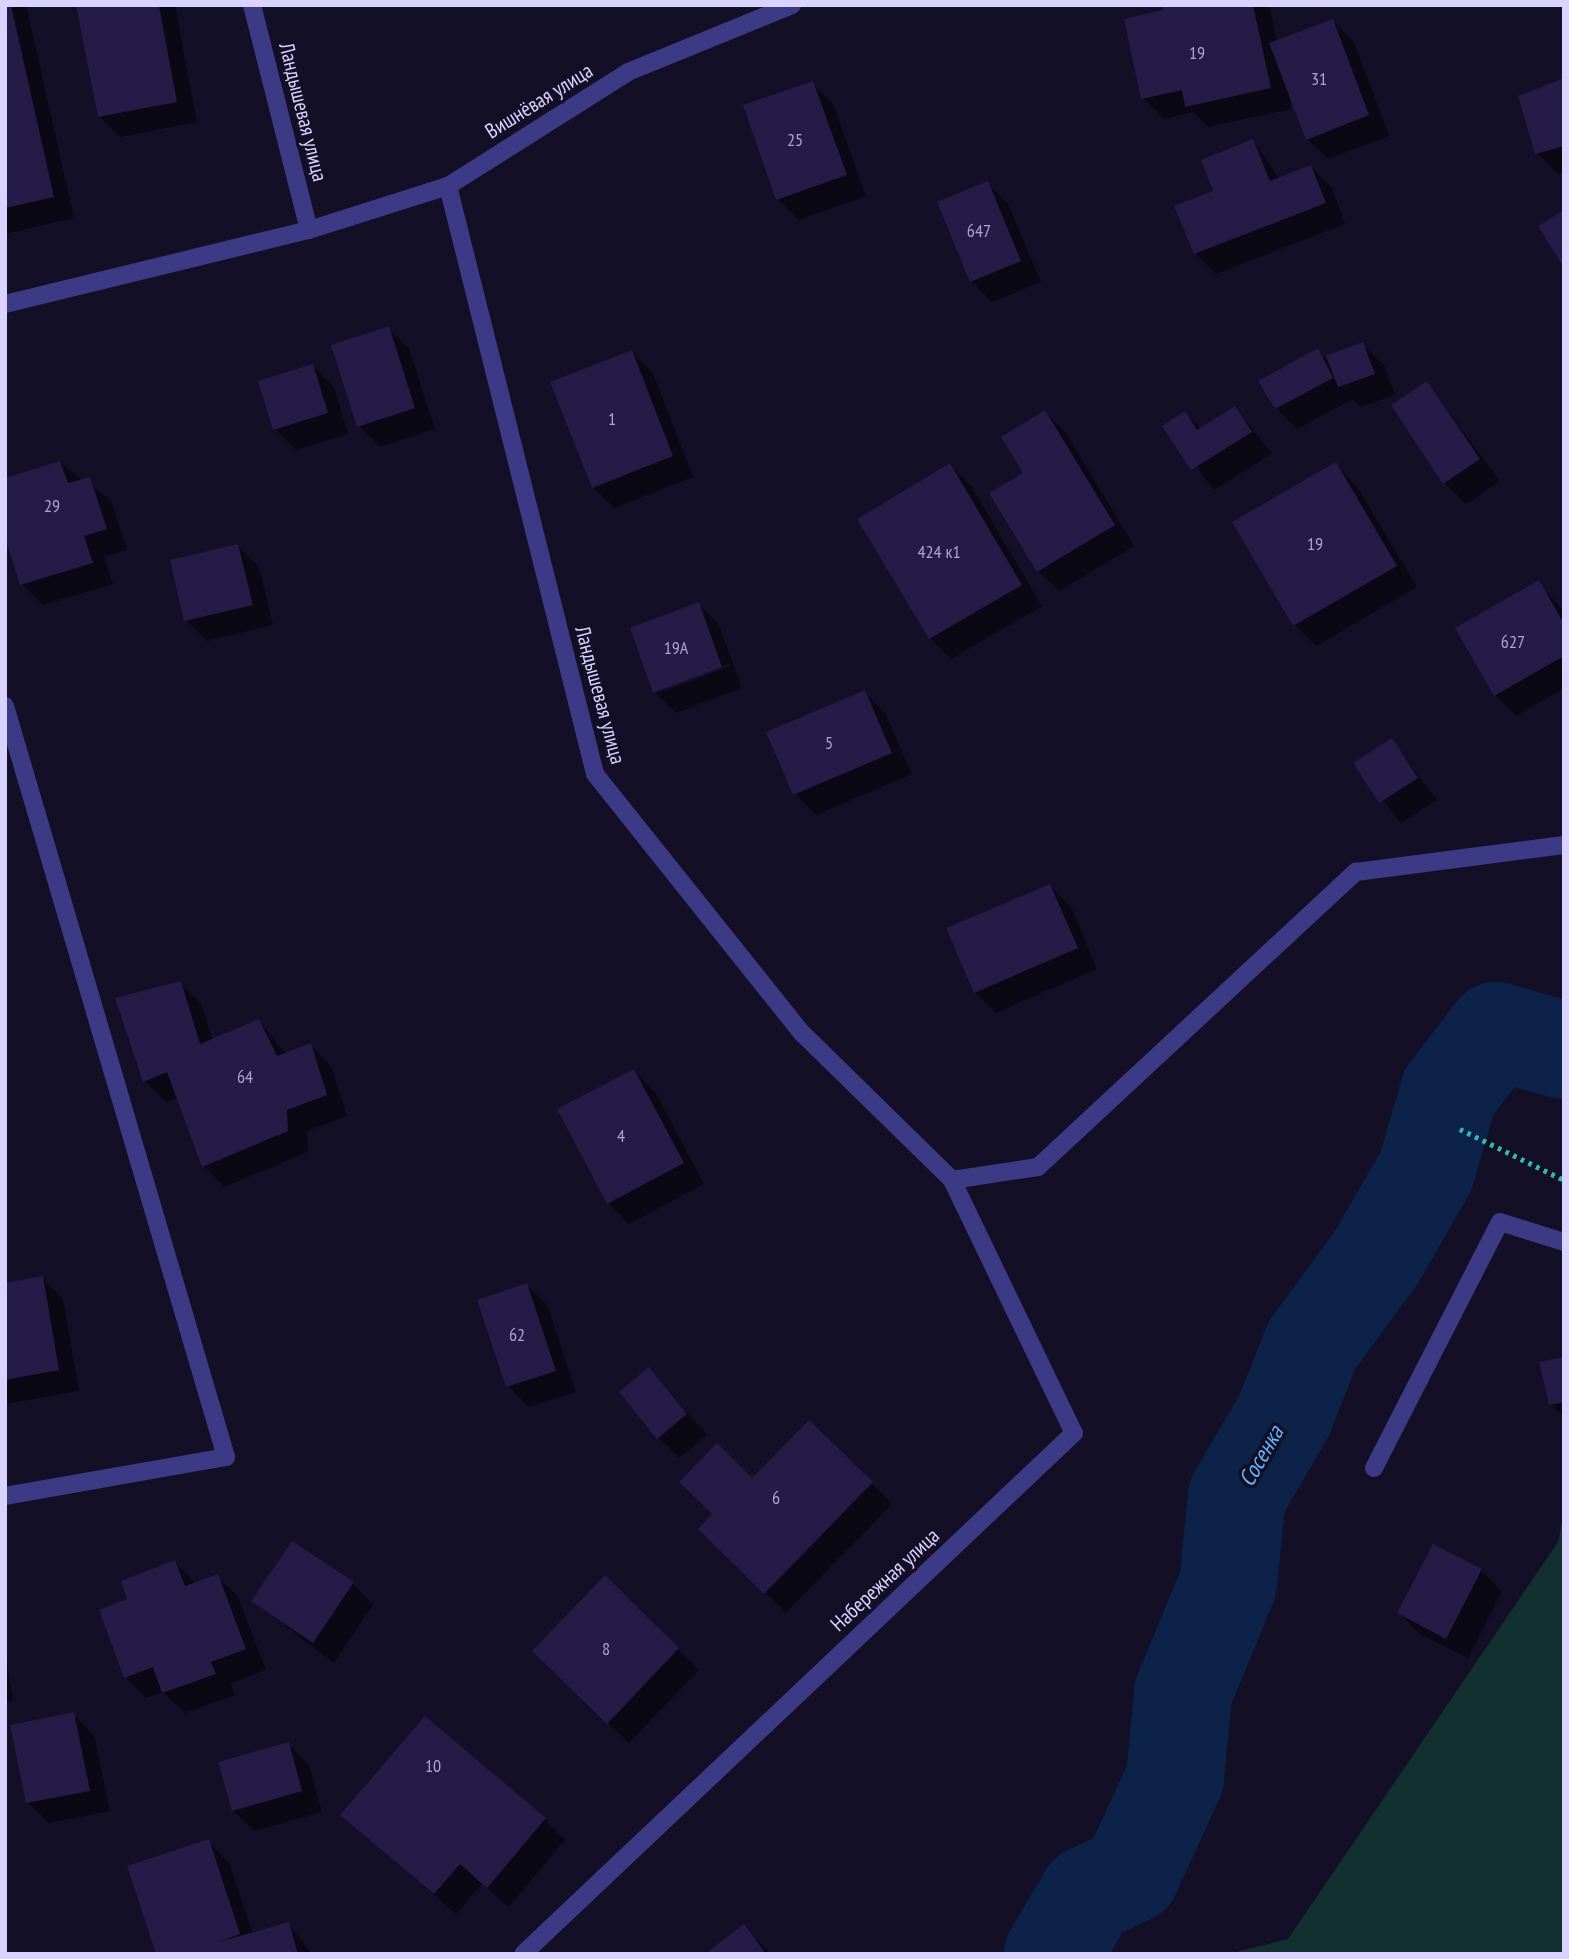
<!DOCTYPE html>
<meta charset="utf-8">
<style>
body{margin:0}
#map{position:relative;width:1569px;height:1959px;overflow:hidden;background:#130f26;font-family:"PT Sans Narrow",sans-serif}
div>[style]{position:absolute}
.green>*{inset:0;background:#12302f}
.shadow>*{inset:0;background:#0007}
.river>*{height:98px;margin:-49px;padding:0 49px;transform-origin:49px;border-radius:49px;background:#0c2248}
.building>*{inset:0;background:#241b47}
.path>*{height:4.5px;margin-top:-2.25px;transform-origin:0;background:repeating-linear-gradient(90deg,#2fb8b0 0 3.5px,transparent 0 8.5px)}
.minor>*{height:18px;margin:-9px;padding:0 9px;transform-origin:9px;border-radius:9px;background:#3d3a85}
span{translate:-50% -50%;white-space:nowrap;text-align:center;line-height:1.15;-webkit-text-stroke:7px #130f26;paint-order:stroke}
.number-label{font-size:18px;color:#aca6d1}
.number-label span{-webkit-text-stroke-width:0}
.street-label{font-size:21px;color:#d9d4ff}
.water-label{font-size:23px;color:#62b6ff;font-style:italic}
.frame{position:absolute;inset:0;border:7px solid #d9d4ff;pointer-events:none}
</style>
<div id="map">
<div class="green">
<i style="clip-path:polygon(1564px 1511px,1564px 1954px,1228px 1954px,1288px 1939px,1558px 1542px)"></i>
</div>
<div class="shadow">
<i style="clip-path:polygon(5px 5px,26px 5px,74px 218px,5px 234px)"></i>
<i style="clip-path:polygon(78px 5px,175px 5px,197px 122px,120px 137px,99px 116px)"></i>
<i style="clip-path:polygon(1164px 5px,1269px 5px,1277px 43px,1333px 21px,1354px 42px,1389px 136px,1328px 159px,1307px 139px,1290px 92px,1291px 109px,1208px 127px,1193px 112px,1164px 119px,1143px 98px)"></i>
<i style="clip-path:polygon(812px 83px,833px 104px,866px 196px,799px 220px,778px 199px)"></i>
<i style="clip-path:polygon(1564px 85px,1564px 173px,1558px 174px,1537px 153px)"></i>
<i style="clip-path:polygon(1253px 141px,1280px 179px,1311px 167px,1332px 188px,1345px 224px,1216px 274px,1195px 253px)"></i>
<i style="clip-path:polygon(987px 183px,1008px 204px,1041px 282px,992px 302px,971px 281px)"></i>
<i style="clip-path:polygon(388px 328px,409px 349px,435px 429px,380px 447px,359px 426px)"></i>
<i style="clip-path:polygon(1363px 345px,1384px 365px,1395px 395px,1361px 407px,1353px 399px,1297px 429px,1276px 408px,1317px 350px,1331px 364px)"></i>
<i style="clip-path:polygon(632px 352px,653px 373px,693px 477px,614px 508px,593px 487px)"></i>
<i style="clip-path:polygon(313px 366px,334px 387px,348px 434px,296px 450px,275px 429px)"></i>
<i style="clip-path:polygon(1427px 383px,1500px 481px,1466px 504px,1445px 483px)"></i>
<i style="clip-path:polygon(1235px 408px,1272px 453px,1214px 490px,1165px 426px,1185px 413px,1202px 430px)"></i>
<i style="clip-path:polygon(1045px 412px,1066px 433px,1134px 546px,1059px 591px,1038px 571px,1025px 474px)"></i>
<i style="clip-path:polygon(60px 463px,111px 500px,127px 550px,104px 557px,113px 584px,43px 605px,22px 584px)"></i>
<i style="clip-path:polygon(1335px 464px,1356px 485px,1417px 587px,1316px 646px,1295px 625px,1235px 522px)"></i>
<i style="clip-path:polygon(950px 465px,971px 486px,1042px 606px,951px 659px,930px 638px)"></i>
<i style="clip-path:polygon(238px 546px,259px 567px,273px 625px,207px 641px,186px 620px)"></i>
<i style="clip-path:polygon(1538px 583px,1564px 611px,1564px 688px,1516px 716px,1495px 695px)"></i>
<i style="clip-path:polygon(evenodd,698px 604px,719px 625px,742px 688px,676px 713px,655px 692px,698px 604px,730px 663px,731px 666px,664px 691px,664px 687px,730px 663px)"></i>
<i style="clip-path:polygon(864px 692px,885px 713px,912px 774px,816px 815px,795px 794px,769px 733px)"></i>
<i style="clip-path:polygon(1391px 740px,1437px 800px,1401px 823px,1355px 764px)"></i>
<i style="clip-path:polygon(1050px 886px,1071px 907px,1097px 969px,996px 1013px,975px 992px)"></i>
<i style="clip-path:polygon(180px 983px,201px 1004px,213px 1041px,259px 1021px,286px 1054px,310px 1045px,331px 1066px,347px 1116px,307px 1131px,308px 1152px,224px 1187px,204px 1166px,178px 1097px,166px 1102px,145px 1081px)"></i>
<i style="clip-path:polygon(634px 1071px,655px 1092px,704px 1184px,629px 1224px,608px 1203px)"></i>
<i style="clip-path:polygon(42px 1278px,63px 1299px,79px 1391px,5px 1404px,5px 1285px)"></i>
<i style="clip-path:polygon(527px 1285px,548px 1306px,576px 1392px,529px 1407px,508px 1386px)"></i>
<i style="clip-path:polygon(1564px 1358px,1564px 1417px,1551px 1404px)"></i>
<i style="clip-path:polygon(649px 1369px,707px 1435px,679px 1458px,658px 1437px)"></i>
<i style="clip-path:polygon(752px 1480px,872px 1483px,892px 1504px,786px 1613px,701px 1529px)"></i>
<i style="clip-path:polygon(175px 1562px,196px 1584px,217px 1576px,238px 1597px,266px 1670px,231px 1683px,235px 1695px,185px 1713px,163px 1692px,146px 1698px,125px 1677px)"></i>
<i style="clip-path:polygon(1481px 1570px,1502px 1591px,1468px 1658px,1420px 1634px,1399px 1613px)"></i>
<i style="clip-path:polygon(605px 1578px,699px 1670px,629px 1743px,534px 1650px)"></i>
<i style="clip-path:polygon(353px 1584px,373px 1605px,334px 1663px,253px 1601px)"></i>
<i style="clip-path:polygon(5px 1649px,13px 1701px,5px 1702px)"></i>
<i style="clip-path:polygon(73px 1714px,94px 1735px,110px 1811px,49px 1823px,28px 1802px)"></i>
<i style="clip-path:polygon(288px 1744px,309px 1765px,322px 1812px,254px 1831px,233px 1810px)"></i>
<i style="clip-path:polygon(343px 1815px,545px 1819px,565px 1840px,509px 1907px,482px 1884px,456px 1914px)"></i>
<i style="clip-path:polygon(208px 1841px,229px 1862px,253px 1934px,289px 1924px,312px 1954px,158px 1954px)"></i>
<i style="clip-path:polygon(744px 1927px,771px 1954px,708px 1954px)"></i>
</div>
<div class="river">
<i style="left:1053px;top:1954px;width:69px;rotate:-59.3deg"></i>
<i style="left:1088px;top:1895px;width:48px;rotate:-26deg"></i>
<i style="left:1131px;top:1874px;width:106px;rotate:-65.4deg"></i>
<i style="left:1175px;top:1778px;width:85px;rotate:-84.6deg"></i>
<i style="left:1183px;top:1693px;width:118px;rotate:-67.6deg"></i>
<i style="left:1228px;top:1584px;width:88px;rotate:-84.2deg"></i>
<i style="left:1237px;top:1496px;width:93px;rotate:-59.6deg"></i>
<i style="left:1284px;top:1416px;width:76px;rotate:-68.5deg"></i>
<i style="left:1312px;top:1345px;width:108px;rotate:-53.7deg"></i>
<i style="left:1376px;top:1258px;width:100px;rotate:-60.1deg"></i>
<i style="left:1426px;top:1171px;width:82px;rotate:-73.8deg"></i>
<i style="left:1449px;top:1092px;width:77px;rotate:-52.4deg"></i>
<i style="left:1496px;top:1031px;width:71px;rotate:15.6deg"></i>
</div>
<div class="building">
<i style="clip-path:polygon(5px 5px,11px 5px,54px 197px,5px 208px)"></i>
<i style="clip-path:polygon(76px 5px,159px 5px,177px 102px,98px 117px)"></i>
<i style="clip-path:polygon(1162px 5px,1253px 5px,1271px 88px,1185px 107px,1182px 90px,1141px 99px,1124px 19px,1163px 10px)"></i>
<i style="clip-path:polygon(1333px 19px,1369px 115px,1306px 140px,1269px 43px)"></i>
<i style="clip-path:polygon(1564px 78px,1564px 146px,1535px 154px,1518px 96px)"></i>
<i style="clip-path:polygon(813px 81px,847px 175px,776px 200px,743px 105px)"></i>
<i style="clip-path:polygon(1253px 139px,1270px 181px,1311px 165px,1326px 203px,1194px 254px,1174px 206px,1213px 191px,1201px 160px)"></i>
<i style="clip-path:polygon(988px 181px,1021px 261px,970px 282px,937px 202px)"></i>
<i style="clip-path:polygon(1564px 210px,1564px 268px,1538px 226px)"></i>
<i style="clip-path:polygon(389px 326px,415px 408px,357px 427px,331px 345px)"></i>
<i style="clip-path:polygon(1363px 342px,1375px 374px,1338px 387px,1326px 356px)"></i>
<i style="clip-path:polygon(1318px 348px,1333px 378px,1275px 409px,1258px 381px)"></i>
<i style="clip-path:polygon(632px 350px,673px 456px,592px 488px,550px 382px)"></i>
<i style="clip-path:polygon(313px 364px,328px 413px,273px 430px,258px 381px)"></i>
<i style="clip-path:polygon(1427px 381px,1480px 459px,1443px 484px,1391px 405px)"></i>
<i style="clip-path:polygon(1235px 406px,1252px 432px,1191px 470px,1162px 426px,1185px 411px,1197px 430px)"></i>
<i style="clip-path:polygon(1045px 410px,1115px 525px,1037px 572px,989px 493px,1023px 473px,1001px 437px)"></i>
<i style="clip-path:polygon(60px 461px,68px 483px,90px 477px,107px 529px,84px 536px,93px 563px,20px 585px,5px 538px,5px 478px)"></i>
<i style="clip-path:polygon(1336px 462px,1397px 566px,1293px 626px,1232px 522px)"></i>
<i style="clip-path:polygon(950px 463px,1022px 585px,929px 639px,857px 519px)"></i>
<i style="clip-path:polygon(238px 544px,253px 605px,184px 621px,170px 560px)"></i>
<i style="clip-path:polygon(1539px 580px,1564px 624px,1564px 656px,1494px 696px,1455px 628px)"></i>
<i style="clip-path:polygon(699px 602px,722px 667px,653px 693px,630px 628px)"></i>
<i style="clip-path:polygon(865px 690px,892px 753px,793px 795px,766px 732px)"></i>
<i style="clip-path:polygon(1392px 738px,1418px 778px,1379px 803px,1353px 763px)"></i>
<i style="clip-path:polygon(1050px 884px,1078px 948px,974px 993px,946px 928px)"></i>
<i style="clip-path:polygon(181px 981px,200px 1044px,259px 1019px,277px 1056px,311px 1043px,327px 1095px,287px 1110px,288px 1131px,202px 1167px,167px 1072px,143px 1082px,115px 998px)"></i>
<i style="clip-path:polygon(634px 1069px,684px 1163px,607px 1204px,557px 1109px)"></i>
<i style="clip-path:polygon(43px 1276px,59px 1370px,5px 1380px,5px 1283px)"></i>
<i style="clip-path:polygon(527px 1283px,556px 1371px,506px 1387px,477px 1300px)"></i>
<i style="clip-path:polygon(1564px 1357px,1564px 1402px,1549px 1405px,1539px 1362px)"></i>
<i style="clip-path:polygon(649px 1367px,687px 1414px,657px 1439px,619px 1392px)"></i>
<i style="clip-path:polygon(809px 1420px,873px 1482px,764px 1594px,698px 1529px,712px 1514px,679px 1482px,717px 1443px,752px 1478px)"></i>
<i style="clip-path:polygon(292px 1541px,354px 1582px,313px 1643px,251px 1601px)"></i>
<i style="clip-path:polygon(1433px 1544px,1482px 1569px,1446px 1639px,1397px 1613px)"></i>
<i style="clip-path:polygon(175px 1560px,185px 1586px,218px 1574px,246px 1649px,211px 1662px,216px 1674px,162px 1693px,153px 1667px,124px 1678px,99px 1610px,127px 1599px,121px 1581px)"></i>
<i style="clip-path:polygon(605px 1575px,679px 1648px,607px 1724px,532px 1651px)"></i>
<i style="clip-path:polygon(74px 1712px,90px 1791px,26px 1803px,10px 1725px)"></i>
<i style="clip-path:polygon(425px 1716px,546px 1818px,487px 1888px,460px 1864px,434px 1894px,340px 1815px)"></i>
<i style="clip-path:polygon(289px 1742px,302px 1791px,232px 1811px,218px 1762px)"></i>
<i style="clip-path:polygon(209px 1839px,240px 1934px,219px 1942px,289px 1922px,298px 1954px,156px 1954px,127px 1866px)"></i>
<i style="clip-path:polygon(744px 1924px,766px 1954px,705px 1954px)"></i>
</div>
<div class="path">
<i style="left:1460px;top:1129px;width:116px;rotate:26.1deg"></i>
</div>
<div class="minor">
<i style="left:252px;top:5px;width:232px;rotate:75.8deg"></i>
<i style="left:448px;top:186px;width:606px;rotate:75.96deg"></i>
<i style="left:595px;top:774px;width:332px;rotate:51.4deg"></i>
<i style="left:802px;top:1033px;width:210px;rotate:44.4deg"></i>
<i style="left:952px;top:1180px;width:281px;rotate:64.3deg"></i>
<i style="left:1074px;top:1433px;width:758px;rotate:136.6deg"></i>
<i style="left:5px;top:304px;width:313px;rotate:-13.7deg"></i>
<i style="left:309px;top:230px;width:146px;rotate:-17.6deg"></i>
<i style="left:448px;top:186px;width:213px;rotate:-32.3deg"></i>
<i style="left:628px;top:72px;width:177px;rotate:-22.2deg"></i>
<i style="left:5px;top:706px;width:783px;rotate:73.6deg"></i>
<i style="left:226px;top:1457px;width:224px;rotate:170deg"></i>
<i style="left:952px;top:1180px;width:87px;rotate:-8.6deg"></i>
<i style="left:1038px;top:1167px;width:434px;rotate:-42.9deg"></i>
<i style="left:1356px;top:872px;width:210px;rotate:-7.4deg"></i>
<i style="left:1374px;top:1468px;width:276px;rotate:-62.9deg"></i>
<i style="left:1500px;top:1222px;width:67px;rotate:17.4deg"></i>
</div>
<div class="number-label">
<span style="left:1197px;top:53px">19</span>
<span style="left:1319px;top:79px">31</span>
<span style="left:795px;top:140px">25</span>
<span style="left:979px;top:231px">647</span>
<span style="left:612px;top:419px">1</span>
<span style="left:52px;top:506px">29</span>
<span style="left:1315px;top:544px">19</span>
<span style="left:939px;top:552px">424 к1</span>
<span style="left:1513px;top:642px">627</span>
<span style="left:676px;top:648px">19А</span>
<span style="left:829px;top:743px">5</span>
<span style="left:245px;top:1077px">64</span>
<span style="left:621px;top:1136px">4</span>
<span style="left:517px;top:1335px">62</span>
<span style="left:776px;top:1498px">6</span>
<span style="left:606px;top:1649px">8</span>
<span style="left:433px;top:1766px">10</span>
</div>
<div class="street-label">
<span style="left:539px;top:101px;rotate:-32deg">Вишнёвая улица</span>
<span style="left:303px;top:112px;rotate:76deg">Ландышевая улица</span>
<span style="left:600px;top:695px;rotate:75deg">Ландышевая улица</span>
<span style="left:885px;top:1580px;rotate:-43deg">Набережная улица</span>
</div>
<div class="water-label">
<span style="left:1261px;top:1456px;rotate:-60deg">Сосенка</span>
</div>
<div class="frame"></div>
</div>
